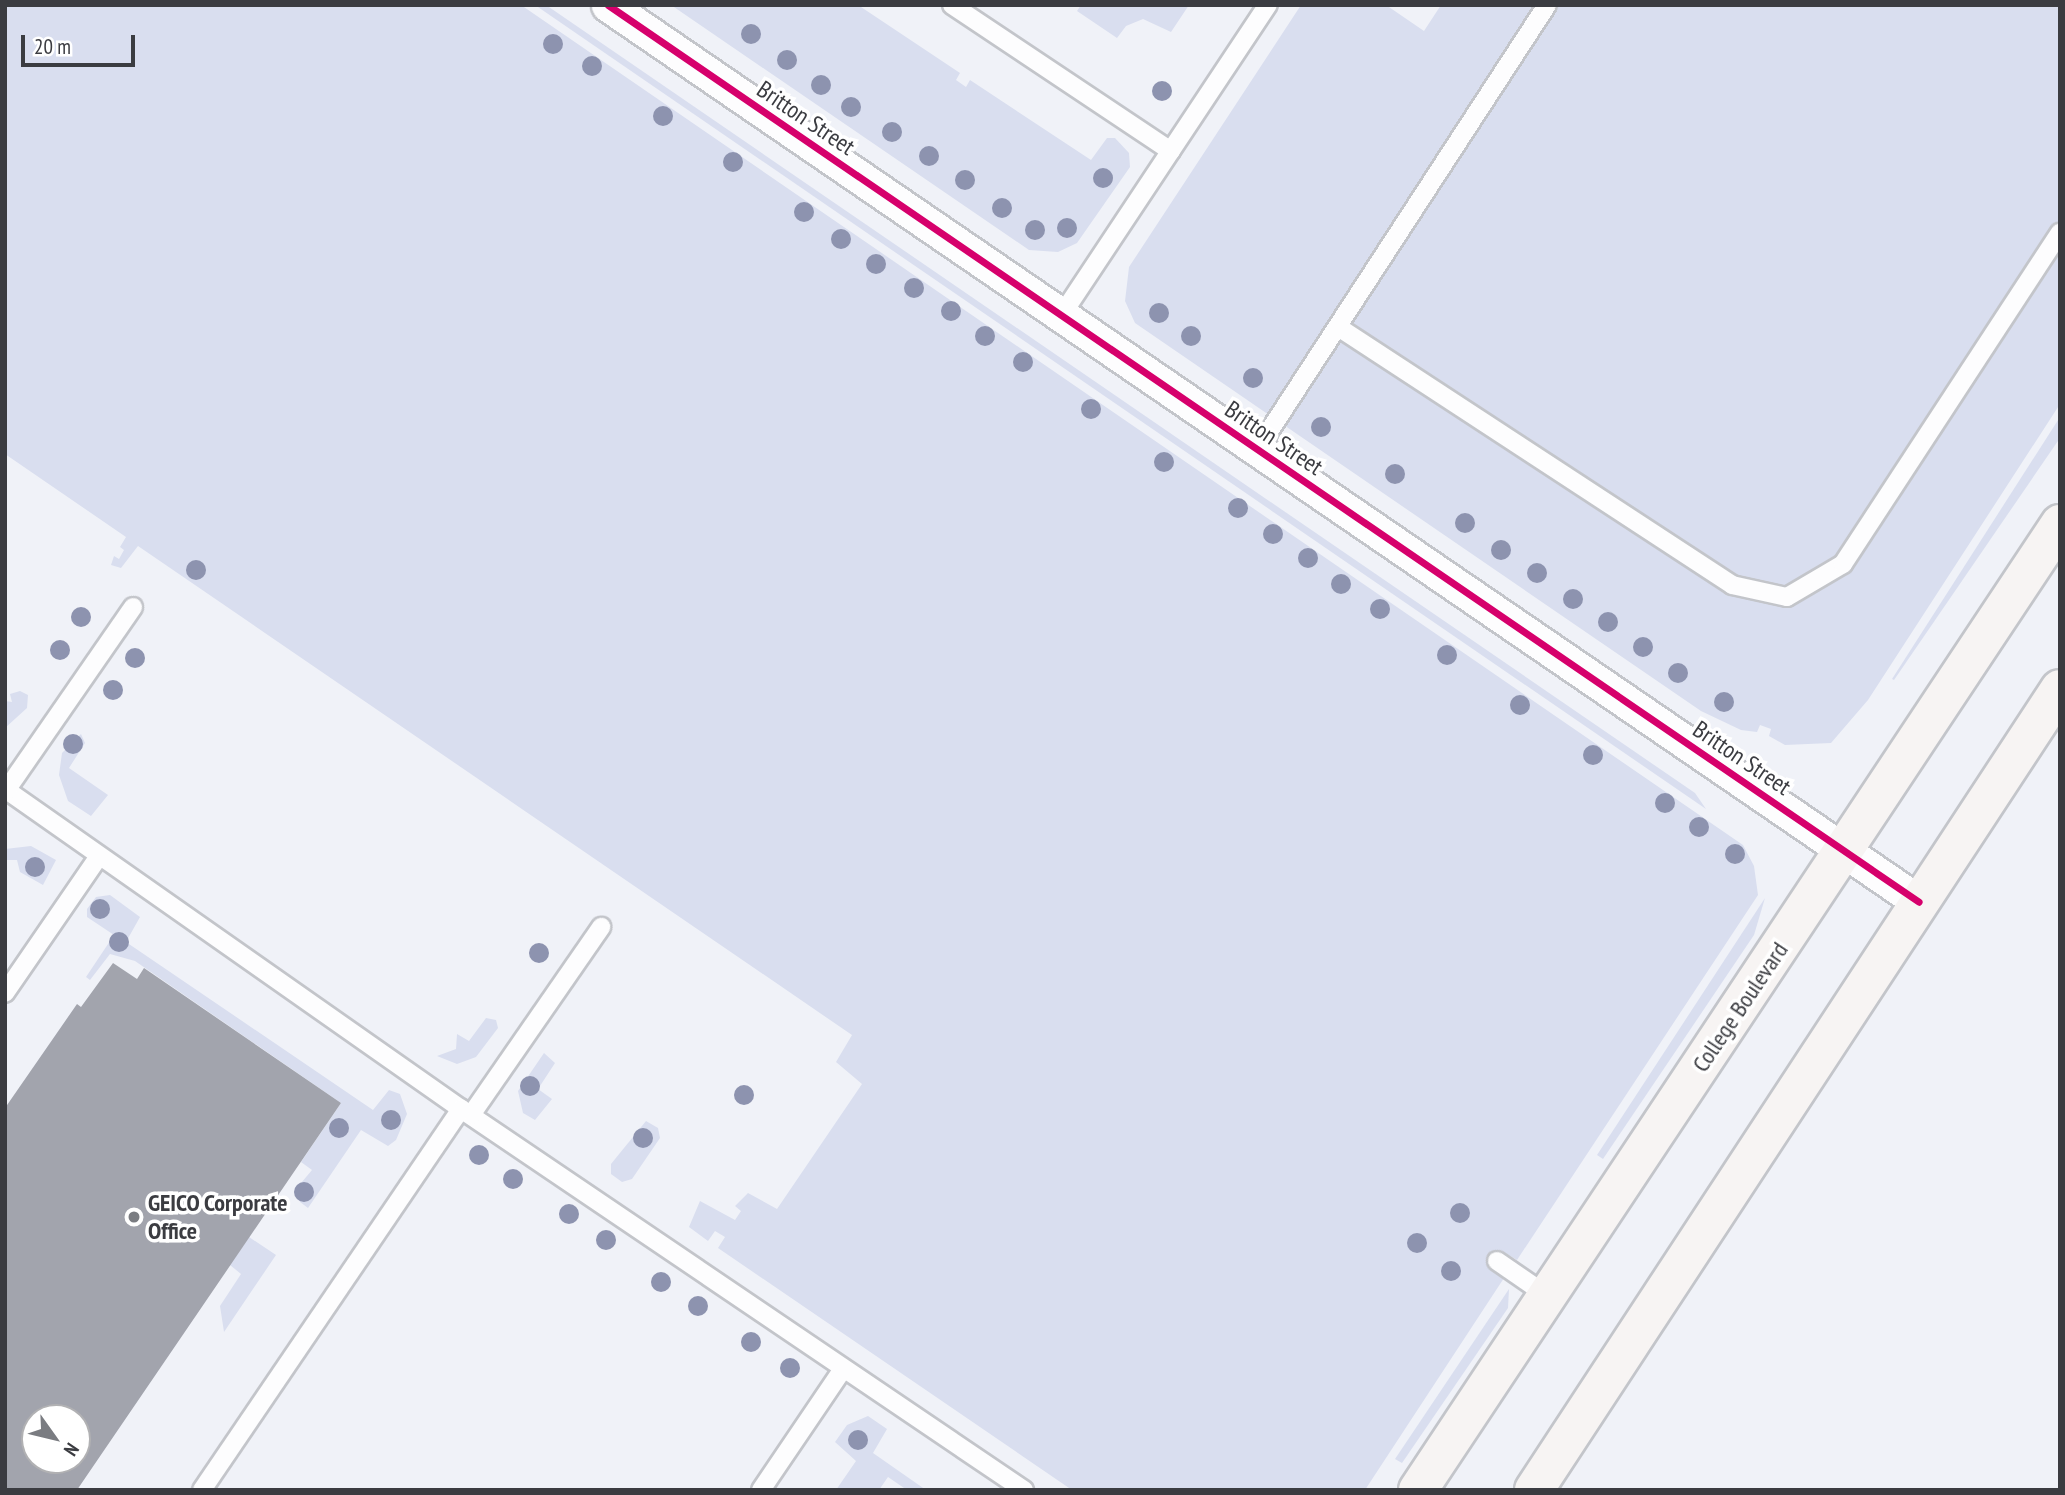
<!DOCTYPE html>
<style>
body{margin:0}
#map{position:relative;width:2065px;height:1495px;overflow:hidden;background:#f0f2f8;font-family:"PT Sans Narrow",sans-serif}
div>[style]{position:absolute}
.green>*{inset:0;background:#d9deef}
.building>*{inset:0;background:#a2a4ad}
.roads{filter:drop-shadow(2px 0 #c3c5ca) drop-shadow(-2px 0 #c3c5ca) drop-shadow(0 2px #c3c5ca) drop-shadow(0 -2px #c3c5ca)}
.lane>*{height:18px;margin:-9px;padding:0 9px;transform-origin:9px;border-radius:9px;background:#fdfdfe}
.street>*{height:33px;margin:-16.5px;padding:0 16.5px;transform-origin:16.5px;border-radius:16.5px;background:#fdfdfe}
.secondary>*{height:38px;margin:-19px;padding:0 19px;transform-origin:19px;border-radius:19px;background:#f7f4f3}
.cycleway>*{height:7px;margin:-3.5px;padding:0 3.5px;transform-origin:3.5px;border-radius:3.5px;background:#d6006c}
.trees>*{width:20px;height:20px;margin:-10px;border-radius:50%;background:#8d93af}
.dots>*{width:19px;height:19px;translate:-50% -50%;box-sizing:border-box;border:4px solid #fff;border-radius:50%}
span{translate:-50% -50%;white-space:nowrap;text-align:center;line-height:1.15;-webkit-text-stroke:7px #fff;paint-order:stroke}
.street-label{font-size:24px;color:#3b3c41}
.poi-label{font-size:24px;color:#3b3c41;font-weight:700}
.left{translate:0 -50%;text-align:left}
.frame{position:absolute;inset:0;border:7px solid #3b3c41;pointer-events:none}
.north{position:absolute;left:21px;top:1404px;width:70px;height:70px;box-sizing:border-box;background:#fff;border:2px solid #b1b1b3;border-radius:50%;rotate:124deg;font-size:19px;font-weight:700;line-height:28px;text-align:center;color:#3b3c41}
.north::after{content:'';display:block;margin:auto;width:24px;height:32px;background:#7a7c81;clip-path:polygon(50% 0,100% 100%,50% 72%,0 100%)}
.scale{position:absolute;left:21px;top:35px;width:114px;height:32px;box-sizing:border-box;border:4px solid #3b3c41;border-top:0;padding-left:9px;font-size:21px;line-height:24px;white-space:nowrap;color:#3b3c41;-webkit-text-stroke:5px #fff;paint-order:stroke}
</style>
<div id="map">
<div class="green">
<i style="clip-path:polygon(5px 5px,521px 5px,1743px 845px,1754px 866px,1758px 895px,1517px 1260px,1504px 1252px,1497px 1261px,1492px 1270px,1504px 1278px,1365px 1490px,1072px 1490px,718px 1248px,725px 1237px,715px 1231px,708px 1241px,689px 1227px,700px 1201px,735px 1220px,741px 1211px,735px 1206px,748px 1193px,777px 1209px,862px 1084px,836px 1062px,852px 1035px,138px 546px,121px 568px,111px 565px,114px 556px,119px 559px,124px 550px,120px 547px,126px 537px,5px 454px)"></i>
<i style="clip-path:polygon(535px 5px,546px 5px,1695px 793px,1706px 809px)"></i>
<i style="clip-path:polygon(671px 5px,858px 5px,960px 73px,956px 80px,966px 87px,970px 80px,1091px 160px,1107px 138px,1115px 138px,1129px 153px,1130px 167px,1077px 243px,1058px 252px,1029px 250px)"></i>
<i style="clip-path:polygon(1081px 5px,1189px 5px,1171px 32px,1143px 19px,1126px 26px,1117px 38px,1077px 11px)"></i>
<i style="clip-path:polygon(1301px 5px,1386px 5px,1424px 31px,1441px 5px,2060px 5px,2060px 404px,1868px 700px,1831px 743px,1785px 745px,1769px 736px,1771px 729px,1760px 725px,1757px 732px,1741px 730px,1701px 711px,1135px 323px,1125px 301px,1129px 267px)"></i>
<i style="clip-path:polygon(2060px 417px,2060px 438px,1894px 680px,1892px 679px)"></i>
<i style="clip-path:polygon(20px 691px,28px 695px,27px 708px,5px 728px,5px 701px,12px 702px,10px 694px)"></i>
<i style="clip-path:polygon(81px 734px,85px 743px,69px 768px,108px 795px,91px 816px,68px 801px,59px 775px,62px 753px)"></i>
<i style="clip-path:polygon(31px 846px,56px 860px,43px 885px,20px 872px,17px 860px,5px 860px,5px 849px)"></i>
<i style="clip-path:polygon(110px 895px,140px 917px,126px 942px,373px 1110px,389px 1090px,400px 1094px,407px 1114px,396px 1140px,388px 1146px,361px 1130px,308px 1208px,300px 1202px,296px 1189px,312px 1170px,301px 1162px,341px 1103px,135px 961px,110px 954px,90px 980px,86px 977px,114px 935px,87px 917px,87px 909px,96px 897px)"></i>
<i style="clip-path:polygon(1765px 898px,1754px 935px,1603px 1159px,1597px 1155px)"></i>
<i style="clip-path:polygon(486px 1018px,496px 1020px,498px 1028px,476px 1057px,457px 1064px,437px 1056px,456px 1049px,457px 1034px,469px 1041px)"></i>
<i style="clip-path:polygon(544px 1053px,555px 1063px,538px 1089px,552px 1099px,535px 1120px,523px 1113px,518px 1091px)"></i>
<i style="clip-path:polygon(646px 1121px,658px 1128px,660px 1138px,632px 1179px,622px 1182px,611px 1174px,611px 1164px)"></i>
<i style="clip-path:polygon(249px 1237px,276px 1255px,224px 1332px,220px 1306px,241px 1274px,230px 1265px)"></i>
<i style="clip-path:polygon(1509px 1289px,1508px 1308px,1402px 1463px,1395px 1459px)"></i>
<i style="clip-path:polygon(868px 1416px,887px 1429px,873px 1453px,926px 1490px,907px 1490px,888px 1477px,879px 1490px,836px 1490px,856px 1461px,835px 1442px,847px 1425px)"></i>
</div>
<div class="building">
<i style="clip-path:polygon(evenodd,113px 963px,137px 979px,144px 968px,341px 1103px,77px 1490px,5px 1490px,5px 1108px,77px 1004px,81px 1007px,113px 963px,35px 1418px,77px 1418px,77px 1460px,35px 1460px,35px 1418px)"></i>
</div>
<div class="roads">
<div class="lane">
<i style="left:952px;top:5px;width:263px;rotate:33.7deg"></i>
<i style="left:1061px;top:316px;width:374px;rotate:-56.4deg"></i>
<i style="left:1338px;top:327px;width:471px;rotate:33.2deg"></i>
<i style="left:1732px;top:585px;width:56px;rotate:12.3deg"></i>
<i style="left:1787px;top:597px;width:65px;rotate:-30.5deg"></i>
<i style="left:1843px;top:564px;width:396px;rotate:-56.8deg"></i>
<i style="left:1257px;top:450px;width:531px;rotate:-56.91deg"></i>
<i style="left:5px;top:789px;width:557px;rotate:35.06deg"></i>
<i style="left:461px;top:1109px;width:680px;rotate:34.09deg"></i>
<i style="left:5px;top:792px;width:225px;rotate:-55.3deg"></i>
<i style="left:5px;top:993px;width:166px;rotate:-55.5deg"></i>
<i style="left:471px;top:1115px;width:229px;rotate:-55.3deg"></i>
<i style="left:1497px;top:1261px;width:62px;rotate:34.5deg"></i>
<i style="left:202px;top:1490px;width:461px;rotate:-55.8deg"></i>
<i style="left:761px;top:1490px;width:146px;rotate:-55.9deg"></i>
</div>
<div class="street">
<i style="left:608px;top:5px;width:1588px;rotate:34.38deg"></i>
</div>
<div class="secondary">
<i style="left:1418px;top:1490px;width:1160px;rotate:-56.39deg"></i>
<i style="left:1534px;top:1490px;width:958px;rotate:-56.71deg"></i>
</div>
</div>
<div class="cycleway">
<i style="left:608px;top:5px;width:1588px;rotate:34.38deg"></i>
</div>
<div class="trees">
<i style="left:751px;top:34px"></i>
<i style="left:553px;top:44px"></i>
<i style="left:787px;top:60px"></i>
<i style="left:592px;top:66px"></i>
<i style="left:821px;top:85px"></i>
<i style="left:1162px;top:91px"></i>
<i style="left:851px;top:107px"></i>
<i style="left:663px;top:116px"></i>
<i style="left:892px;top:132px"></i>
<i style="left:929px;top:156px"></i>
<i style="left:733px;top:162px"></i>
<i style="left:1103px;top:178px"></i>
<i style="left:965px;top:180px"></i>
<i style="left:1002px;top:208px"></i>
<i style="left:804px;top:212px"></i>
<i style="left:1067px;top:228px"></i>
<i style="left:1035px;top:230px"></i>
<i style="left:841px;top:239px"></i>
<i style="left:876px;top:264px"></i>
<i style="left:914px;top:288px"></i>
<i style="left:951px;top:311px"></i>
<i style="left:1159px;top:313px"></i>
<i style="left:985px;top:336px"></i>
<i style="left:1191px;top:336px"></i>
<i style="left:1023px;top:362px"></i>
<i style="left:1253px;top:378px"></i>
<i style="left:1091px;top:409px"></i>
<i style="left:1321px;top:427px"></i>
<i style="left:1164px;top:462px"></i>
<i style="left:1395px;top:474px"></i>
<i style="left:1238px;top:508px"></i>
<i style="left:1465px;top:523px"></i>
<i style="left:1273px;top:534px"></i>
<i style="left:1501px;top:550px"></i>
<i style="left:1308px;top:558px"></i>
<i style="left:196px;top:570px"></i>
<i style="left:1537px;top:573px"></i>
<i style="left:1341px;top:584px"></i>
<i style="left:1573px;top:599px"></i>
<i style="left:1380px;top:609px"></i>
<i style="left:81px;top:617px"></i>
<i style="left:1608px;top:622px"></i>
<i style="left:1643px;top:647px"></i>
<i style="left:60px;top:650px"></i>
<i style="left:1447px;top:655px"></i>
<i style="left:135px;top:658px"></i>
<i style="left:1678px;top:673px"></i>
<i style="left:113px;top:690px"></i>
<i style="left:1724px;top:702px"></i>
<i style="left:1520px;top:705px"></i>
<i style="left:73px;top:744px"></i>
<i style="left:1593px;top:755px"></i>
<i style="left:1665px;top:803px"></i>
<i style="left:1699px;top:827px"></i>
<i style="left:1735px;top:854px"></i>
<i style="left:35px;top:867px"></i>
<i style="left:100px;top:909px"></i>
<i style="left:119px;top:942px"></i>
<i style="left:539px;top:953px"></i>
<i style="left:530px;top:1086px"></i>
<i style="left:744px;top:1095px"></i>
<i style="left:391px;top:1120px"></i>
<i style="left:339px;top:1128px"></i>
<i style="left:643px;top:1138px"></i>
<i style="left:479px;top:1155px"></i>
<i style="left:513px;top:1179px"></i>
<i style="left:304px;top:1192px"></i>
<i style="left:1460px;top:1213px"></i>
<i style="left:569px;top:1214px"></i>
<i style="left:606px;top:1240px"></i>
<i style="left:1417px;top:1243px"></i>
<i style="left:1451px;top:1271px"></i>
<i style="left:661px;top:1282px"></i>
<i style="left:698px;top:1306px"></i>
<i style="left:751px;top:1342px"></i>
<i style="left:790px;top:1368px"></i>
<i style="left:858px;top:1440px"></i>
</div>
<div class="dots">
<i style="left:134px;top:1217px;background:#7a7c81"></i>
</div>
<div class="street-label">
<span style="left:806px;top:118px;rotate:34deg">Britton Street</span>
<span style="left:1274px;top:438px;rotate:34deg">Britton Street</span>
<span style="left:1742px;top:758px;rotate:34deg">Britton Street</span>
<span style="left:1740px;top:1007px;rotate:-56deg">College Boulevard</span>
</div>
<div class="poi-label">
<span class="left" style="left:148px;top:1217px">GEICO Corporate<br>Office</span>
</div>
<div class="frame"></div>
<div class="north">N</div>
<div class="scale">20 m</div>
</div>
